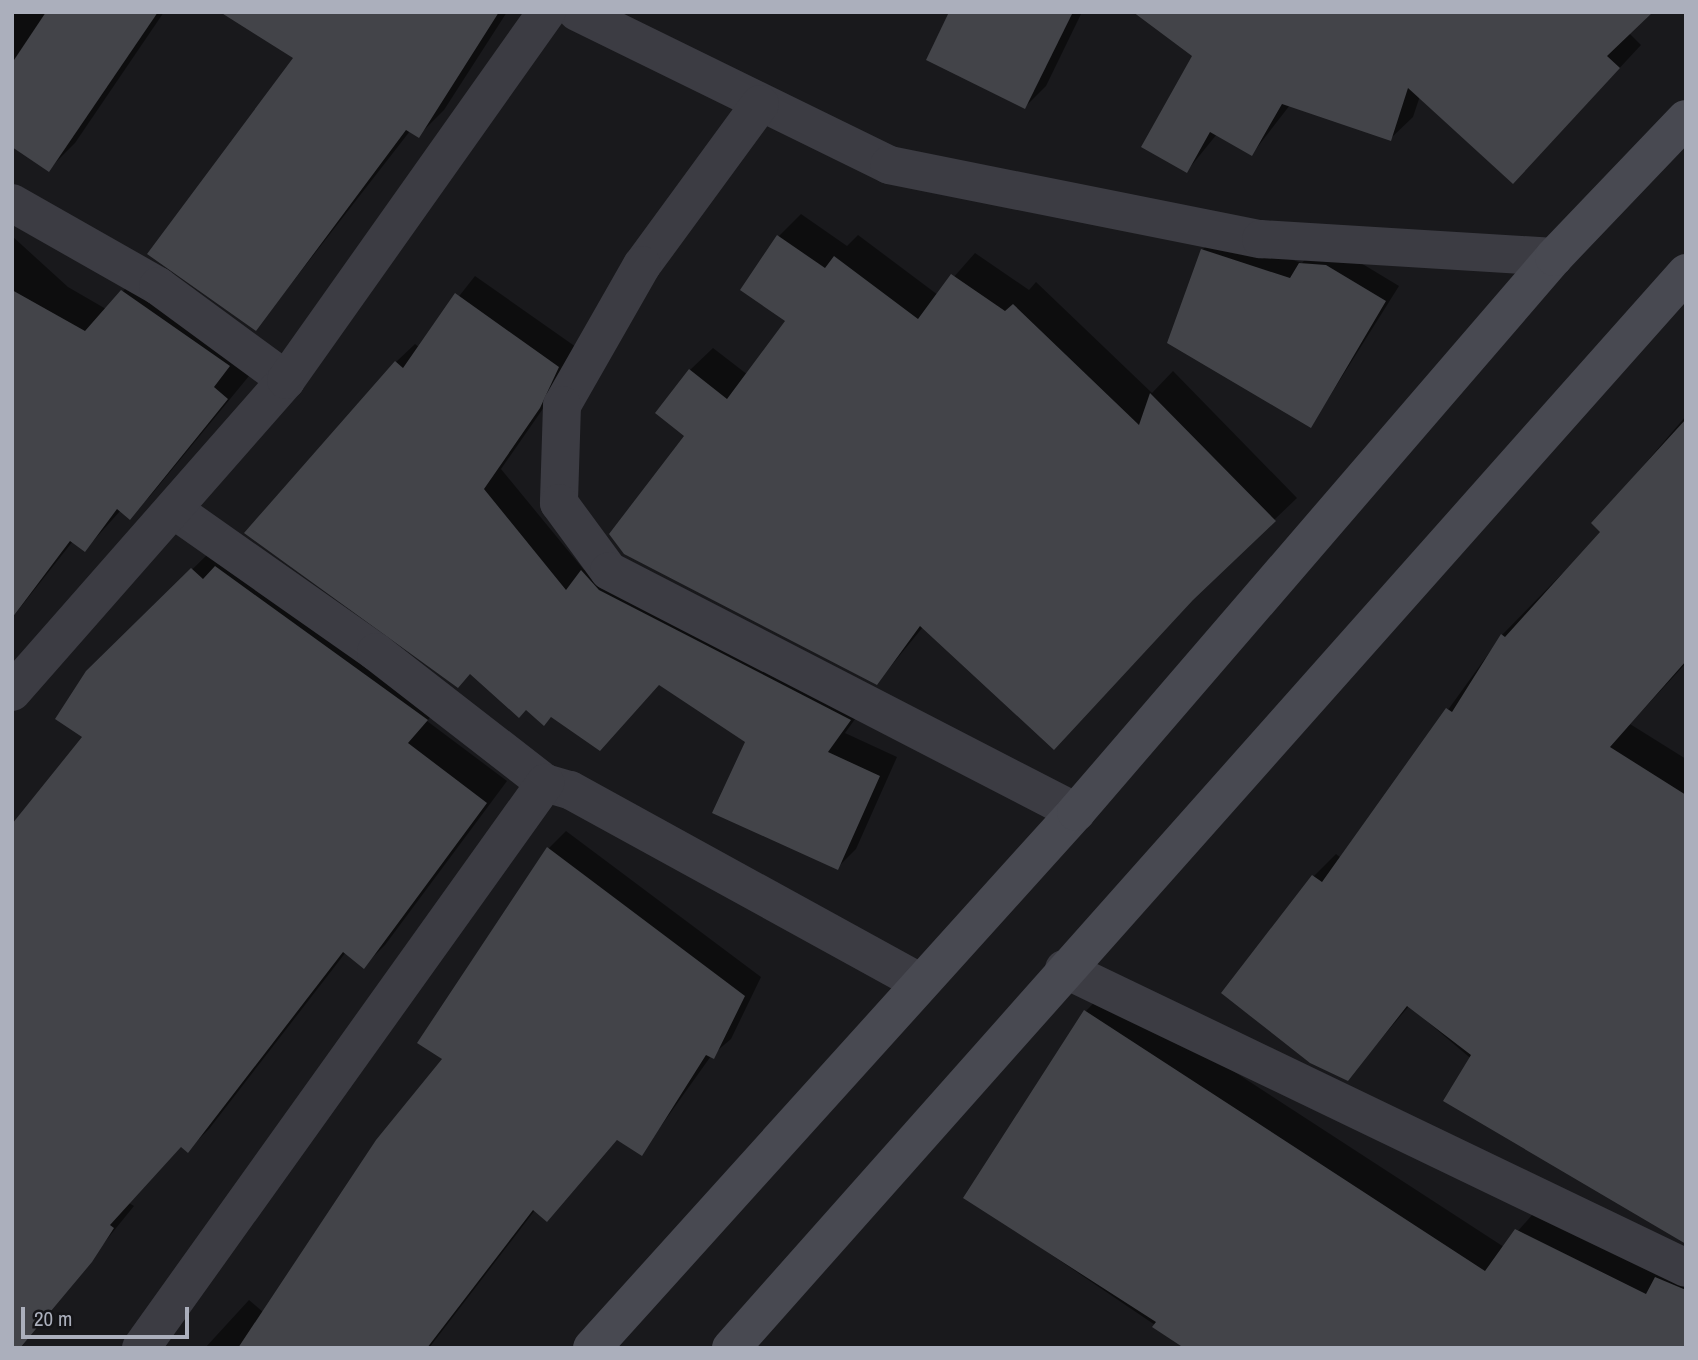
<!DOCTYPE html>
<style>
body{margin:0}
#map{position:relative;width:1698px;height:1360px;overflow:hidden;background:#19191c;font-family:"Archivo Narrow",sans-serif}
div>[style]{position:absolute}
.shadow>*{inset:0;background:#0007}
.building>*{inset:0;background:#434449}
.street>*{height:38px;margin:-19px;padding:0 19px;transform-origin:19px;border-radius:19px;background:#3c3c43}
.secondary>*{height:38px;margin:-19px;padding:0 19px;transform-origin:19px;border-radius:19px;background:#484951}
span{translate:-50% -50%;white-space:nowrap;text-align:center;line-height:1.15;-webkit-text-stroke:5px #141417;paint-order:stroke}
.frame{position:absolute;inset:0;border:14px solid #abafbc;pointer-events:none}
.scale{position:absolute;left:21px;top:1307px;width:168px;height:32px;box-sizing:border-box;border:4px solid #abafbc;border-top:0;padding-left:9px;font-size:21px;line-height:24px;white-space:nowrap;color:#abafbc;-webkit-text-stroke:5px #141417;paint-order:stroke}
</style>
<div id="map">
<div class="shadow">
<i style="clip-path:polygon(12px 12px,164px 12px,75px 143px,49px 169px,12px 145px)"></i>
<i style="clip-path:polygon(223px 12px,507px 12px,444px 110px,418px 136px,410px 131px,256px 329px,295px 58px)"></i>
<i style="clip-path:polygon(951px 12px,1082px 12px,1046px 86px,1025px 107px)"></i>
<i style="clip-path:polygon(1629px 33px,1641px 45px,1535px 159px,1420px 96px,1413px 117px,1390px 139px,1290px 105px,1252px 154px,1217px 134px,1187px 171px,1194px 55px)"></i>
<i style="clip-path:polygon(801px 214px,847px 246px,858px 235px,938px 295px,975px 253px,1029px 290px,1036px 282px,1152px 393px,1173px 371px,1297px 498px,1274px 520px,923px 627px,877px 683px,687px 435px,690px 370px,713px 348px,748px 375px,788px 321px,779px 236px)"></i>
<i style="clip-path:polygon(12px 236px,68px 287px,106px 309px,144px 269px,249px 376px,151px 495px,129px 517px,121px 510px,85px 550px,73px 541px,12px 618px)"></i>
<i style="clip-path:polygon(1217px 236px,1302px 263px,1315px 249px,1341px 251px,1399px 286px,1311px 426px,1202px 250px)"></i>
<i style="clip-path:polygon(475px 276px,576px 347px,558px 387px,501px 469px,584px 570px,601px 553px,868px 701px,845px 733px,897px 757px,856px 849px,837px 868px,748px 741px,660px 684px,553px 715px,544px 724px,396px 362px,415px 344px,419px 347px)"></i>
<i style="clip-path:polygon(1686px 416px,1686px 663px,1630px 724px,1686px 759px,1686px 1241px,1409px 1006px,1347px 1079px,1223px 992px,1314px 876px,1336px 854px,1341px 858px,1502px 635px,1603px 532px,1594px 523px)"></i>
<i style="clip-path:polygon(214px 548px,448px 698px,427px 721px,507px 781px,385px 945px,364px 966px,346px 952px,209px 1129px,188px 1150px,182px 1145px,129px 1203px,134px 1206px,34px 1329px,88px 672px)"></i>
<i style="clip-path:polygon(566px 831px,761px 977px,731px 1039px,711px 1056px,641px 1154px,618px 1139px,547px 1220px,535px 1210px,429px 1348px,205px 1348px,249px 1300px,263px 1312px,444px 1059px,548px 849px)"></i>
<i style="clip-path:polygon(1107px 989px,1504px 1247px,1539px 1207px,1686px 1259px,1686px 1348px,1189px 1348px,966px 1197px,1085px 1012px)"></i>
</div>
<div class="building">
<i style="clip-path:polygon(46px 12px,158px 12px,49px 172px,12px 147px,12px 63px)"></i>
<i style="clip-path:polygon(220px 12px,499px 12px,419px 138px,406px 130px,256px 331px,147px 254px,293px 58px)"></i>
<i style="clip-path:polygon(949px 12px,1073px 12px,1025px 109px,926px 60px)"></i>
<i style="clip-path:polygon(1133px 12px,1653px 12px,1607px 56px,1620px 68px,1513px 184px,1408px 88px,1391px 141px,1282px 104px,1252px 156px,1210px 132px,1187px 173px,1141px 147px,1192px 56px)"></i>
<i style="clip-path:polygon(777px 235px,825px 268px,834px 256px,918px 319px,951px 274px,1005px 311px,1013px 304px,1139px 425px,1150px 393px,1276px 521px,1193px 600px,1054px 750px,920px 626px,877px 685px,624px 554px,609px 534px,684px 436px,655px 413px,689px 369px,727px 399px,785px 321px,740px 290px)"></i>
<i style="clip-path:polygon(1201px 249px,1290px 278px,1299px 263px,1326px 265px,1386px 301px,1311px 428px,1167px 343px)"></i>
<i style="clip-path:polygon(12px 290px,85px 331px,121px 290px,230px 366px,214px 387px,228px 399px,130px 520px,117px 509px,85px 552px,70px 541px,12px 618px)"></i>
<i style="clip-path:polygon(455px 293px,559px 367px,540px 408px,484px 489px,566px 590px,581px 570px,599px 590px,851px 720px,828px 752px,880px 776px,838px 870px,712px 813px,745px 742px,659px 685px,600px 751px,551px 717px,544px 726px,526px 710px,519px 718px,470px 674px,458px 688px,244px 533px,395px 361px,403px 368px)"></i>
<i style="clip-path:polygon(1686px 419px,1686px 661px,1610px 747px,1686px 795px,1686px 1244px,1443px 1101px,1471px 1055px,1407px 1006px,1348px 1081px,1310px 1063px,1221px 993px,1312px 875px,1322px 882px,1446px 708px,1452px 712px,1501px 634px,1505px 637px,1600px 532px,1591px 523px)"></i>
<i style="clip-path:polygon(215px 566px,428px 720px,408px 743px,487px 803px,364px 969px,343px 952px,188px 1153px,181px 1147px,110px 1225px,114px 1228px,92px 1262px,20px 1348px,12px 1348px,12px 824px,82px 737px,55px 719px,86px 671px,191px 568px,203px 579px)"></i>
<i style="clip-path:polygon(547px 847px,745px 996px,714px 1059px,706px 1055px,642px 1156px,617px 1140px,547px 1222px,533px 1210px,427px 1348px,238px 1348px,376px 1140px,442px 1059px,417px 1043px)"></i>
<i style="clip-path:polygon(1084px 1010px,1485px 1271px,1515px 1229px,1646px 1294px,1655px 1277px,1686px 1290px,1686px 1348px,1184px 1348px,1152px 1327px,1156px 1322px,963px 1198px)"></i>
</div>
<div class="street">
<i style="left:577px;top:12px;width:347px;rotate:26.1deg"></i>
<i style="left:889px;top:165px;width:379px;rotate:11.3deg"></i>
<i style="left:1261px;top:239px;width:294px;rotate:3.5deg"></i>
<i style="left:760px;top:104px;width:200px;rotate:126.2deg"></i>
<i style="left:642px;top:265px;width:161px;rotate:119.7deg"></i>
<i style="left:562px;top:405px;width:98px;rotate:91.8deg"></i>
<i style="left:559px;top:503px;width:84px;rotate:53.7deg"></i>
<i style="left:609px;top:571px;width:526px;rotate:27.3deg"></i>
<i style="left:12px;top:203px;width:168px;rotate:29.6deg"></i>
<i style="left:158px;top:286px;width:159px;rotate:36.3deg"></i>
<i style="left:174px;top:510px;width:247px;rotate:35.1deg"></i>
<i style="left:376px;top:652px;width:214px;rotate:37.8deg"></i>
<i style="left:545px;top:783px;width:26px;rotate:16deg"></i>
<i style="left:570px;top:790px;width:398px;rotate:28.8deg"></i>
<i style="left:12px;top:692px;width:415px;rotate:-48.7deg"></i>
<i style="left:286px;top:380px;width:451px;rotate:-54.7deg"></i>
<i style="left:1064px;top:969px;width:690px;rotate:25.67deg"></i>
<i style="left:141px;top:1348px;width:695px;rotate:-54.43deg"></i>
</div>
<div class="secondary">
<i style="left:592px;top:1348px;width:722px;rotate:-47.92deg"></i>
<i style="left:1076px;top:812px;width:732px;rotate:-49.26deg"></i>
<i style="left:1554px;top:257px;width:191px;rotate:-46.3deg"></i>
<i style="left:731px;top:1348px;width:1438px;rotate:-48.38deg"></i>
</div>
<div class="frame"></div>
<div class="scale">20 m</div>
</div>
